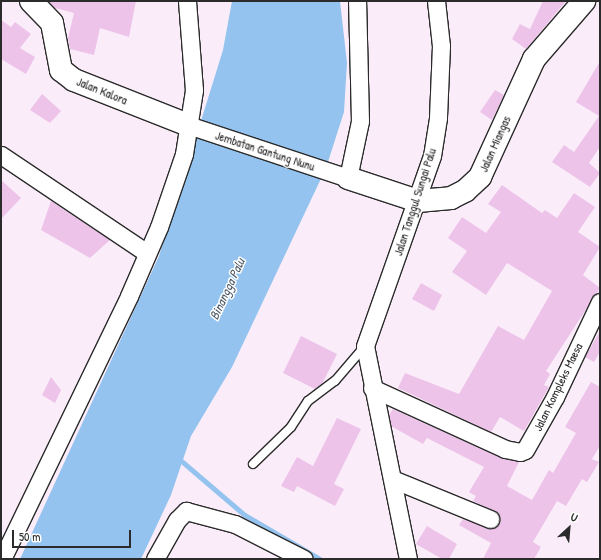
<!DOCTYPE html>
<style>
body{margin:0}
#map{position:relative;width:601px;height:560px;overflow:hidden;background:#faedf9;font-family:"Patrick Hand",sans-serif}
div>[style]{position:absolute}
.water>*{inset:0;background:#93c3ee}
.stream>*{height:4.5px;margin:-2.25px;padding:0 2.25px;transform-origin:2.25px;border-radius:2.25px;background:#93c3ee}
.building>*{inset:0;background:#edc3ea}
.roads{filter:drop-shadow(1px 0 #2b2b2b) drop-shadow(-1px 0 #2b2b2b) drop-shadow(0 1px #2b2b2b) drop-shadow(0 -1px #2b2b2b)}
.lane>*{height:8px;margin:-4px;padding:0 4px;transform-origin:4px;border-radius:4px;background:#fff}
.street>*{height:17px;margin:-8.5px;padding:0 8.5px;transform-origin:8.5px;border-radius:8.5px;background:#fff}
.secondary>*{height:22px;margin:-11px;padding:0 11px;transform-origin:11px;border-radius:11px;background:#fff}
span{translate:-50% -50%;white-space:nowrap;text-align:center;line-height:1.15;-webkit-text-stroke:3px #fff;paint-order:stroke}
.street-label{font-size:12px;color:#2b2b2b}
.water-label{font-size:13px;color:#4a5966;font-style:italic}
.frame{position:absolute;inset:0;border:2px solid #2b2b2b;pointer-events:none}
.north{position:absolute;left:549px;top:508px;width:40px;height:40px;-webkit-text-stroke:3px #fff;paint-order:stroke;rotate:26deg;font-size:11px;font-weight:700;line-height:16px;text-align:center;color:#2b2b2b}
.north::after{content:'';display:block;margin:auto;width:14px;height:18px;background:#2b2b2b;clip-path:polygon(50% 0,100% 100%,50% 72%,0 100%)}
.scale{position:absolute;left:12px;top:530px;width:119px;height:18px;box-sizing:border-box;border:2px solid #2b2b2b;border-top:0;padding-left:5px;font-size:12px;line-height:14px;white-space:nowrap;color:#2b2b2b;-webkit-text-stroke:3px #fff;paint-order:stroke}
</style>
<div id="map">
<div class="water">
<i style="clip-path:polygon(232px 1px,340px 1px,347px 63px,344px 112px,326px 168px,232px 367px,191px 436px,171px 495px,141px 559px,20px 559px,159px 256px,223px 50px)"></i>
</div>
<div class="stream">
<i style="left:177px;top:457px;width:89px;rotate:40.5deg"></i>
<i style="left:245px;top:515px;width:87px;rotate:30.4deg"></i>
</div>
<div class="building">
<i style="clip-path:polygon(48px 1px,136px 1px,129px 37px,100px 28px,94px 55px,70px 49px,68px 38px,74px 13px,55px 8px)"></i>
<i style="clip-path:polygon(543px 1px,566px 1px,526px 49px,512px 39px,520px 24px,530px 29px)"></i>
<i style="clip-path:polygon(1px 20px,11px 27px,15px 22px,31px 34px,20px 48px,35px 57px,26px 74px,1px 59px)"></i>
<i style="clip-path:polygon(600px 61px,600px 147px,589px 163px,600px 173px,590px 187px,552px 162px,564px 145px,574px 152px,599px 116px,576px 102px)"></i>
<i style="clip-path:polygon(495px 90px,504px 95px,492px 120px,480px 112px)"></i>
<i style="clip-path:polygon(42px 94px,61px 111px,50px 123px,30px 110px)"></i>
<i style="clip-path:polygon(1px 180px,21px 198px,1px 219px)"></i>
<i style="clip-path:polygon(502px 185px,542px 213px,545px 210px,557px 218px,574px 193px,595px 207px,578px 232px,600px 247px,583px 275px,600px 288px,546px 371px,550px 374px,544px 385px,549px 387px,524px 431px,500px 417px,491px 432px,398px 388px,405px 373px,459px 394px,498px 326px,524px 340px,552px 291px,507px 263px,486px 295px,452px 272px,467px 251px,448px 238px,462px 217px,486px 233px,501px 212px,488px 204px)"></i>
<i style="clip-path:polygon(51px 201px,110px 240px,90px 258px,41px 230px)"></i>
<i style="clip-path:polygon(421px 283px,442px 295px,434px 311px,412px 299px)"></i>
<i style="clip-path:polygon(600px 331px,600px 352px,594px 362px,585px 357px)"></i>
<i style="clip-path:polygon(301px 336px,337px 354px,322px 384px,315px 389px,283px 373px)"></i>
<i style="clip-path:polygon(51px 377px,61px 390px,55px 403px,42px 395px)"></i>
<i style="clip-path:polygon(591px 382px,600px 387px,600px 446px,592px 459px,599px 462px,587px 482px,582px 479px,566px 506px,557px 501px,533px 542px,541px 547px,534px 559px,483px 559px,491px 543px,459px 525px,463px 519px,491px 529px,499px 523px,498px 513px,473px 501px,476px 496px,469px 492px,484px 467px,427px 438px,423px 444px,391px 426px,389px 415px,393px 409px,501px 458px,519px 462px,507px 486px,532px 500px,549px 470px,553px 473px,576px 433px,565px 427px)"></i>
<i style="clip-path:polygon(337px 418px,361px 429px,334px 484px,344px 489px,335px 506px,297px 486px,294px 492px,281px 486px,297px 457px,313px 466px)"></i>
<i style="clip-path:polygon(427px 526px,457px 544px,449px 559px,442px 559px,416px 544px)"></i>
</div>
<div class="roads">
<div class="lane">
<i style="left:253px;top:464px;width:53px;rotate:-44.2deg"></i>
<i style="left:291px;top:427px;width:31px;rotate:-57deg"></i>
<i style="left:308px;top:401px;width:34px;rotate:-37deg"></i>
<i style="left:335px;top:381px;width:45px;rotate:-49.5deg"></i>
</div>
<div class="street">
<i style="left:188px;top:125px;width:169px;rotate:18.3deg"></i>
<i style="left:348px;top:178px;width:58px;rotate:-78.1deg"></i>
<i style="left:360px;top:121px;width:120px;rotate:-91.4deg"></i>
<i style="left:1px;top:155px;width:176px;rotate:33.9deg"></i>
<i style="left:372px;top:388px;width:146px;rotate:24.6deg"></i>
<i style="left:505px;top:449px;width:15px;rotate:11deg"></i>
<i style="left:520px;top:452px;width:5px;rotate:-22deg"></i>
<i style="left:525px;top:450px;width:61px;rotate:-60.5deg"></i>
<i style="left:555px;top:397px;width:105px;rotate:-64.7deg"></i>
<i style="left:395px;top:480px;width:103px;rotate:22.3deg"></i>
<i style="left:2px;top:559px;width:292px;rotate:-64.2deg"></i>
<i style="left:129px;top:296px;width:75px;rotate:-66.5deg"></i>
<i style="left:159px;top:227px;width:77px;rotate:-71.1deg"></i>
<i style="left:184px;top:154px;width:65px;rotate:-81.1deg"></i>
<i style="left:194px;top:90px;width:89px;rotate:-94.5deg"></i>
<i style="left:155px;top:559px;width:45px;rotate:-60.6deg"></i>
<i style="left:177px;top:520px;width:13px;rotate:-45deg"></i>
<i style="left:186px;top:511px;width:51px;rotate:14.9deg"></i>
<i style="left:235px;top:524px;width:77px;rotate:26.9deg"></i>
<i style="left:408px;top:559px;width:217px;rotate:-101.4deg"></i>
<i style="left:365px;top:346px;width:201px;rotate:-70.6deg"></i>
<i style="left:432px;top:156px;width:39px;rotate:-81deg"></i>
<i style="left:438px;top:117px;width:71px;rotate:-87.6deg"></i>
<i style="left:441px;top:46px;width:45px;rotate:-96.3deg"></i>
</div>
<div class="secondary">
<i style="left:31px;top:1px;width:30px;rotate:46deg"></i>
<i style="left:52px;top:23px;width:48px;rotate:79.2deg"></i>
<i style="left:61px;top:70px;width:16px;rotate:38deg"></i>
<i style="left:74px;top:80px;width:123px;rotate:21.5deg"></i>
<i style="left:348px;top:178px;width:74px;rotate:18.2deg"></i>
<i style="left:418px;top:201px;width:33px;rotate:-5deg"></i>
<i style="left:451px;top:198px;width:16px;rotate:-27deg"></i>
<i style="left:465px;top:191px;width:21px;rotate:-43deg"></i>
<i style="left:480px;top:177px;width:130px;rotate:-65.4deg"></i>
<i style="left:534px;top:59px;width:77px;rotate:-49.2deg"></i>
</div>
</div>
<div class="street-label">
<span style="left:102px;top:91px;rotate:22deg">Jalan Kalora</span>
<span style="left:495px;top:144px;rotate:-66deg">Jalan Miangas</span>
<span style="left:265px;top:151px;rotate:18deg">Jembatan Gantung Nunu</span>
<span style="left:415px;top:202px;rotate:-72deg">Jalan Tanggul Sungai Palu</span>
<span style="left:558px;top:387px;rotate:-64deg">Jalan Kompleks Maesa</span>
</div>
<div class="water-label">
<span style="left:227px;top:289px;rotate:-65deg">Binangga Palu</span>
</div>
<div class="frame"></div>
<div class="north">U</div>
<div class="scale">50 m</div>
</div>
